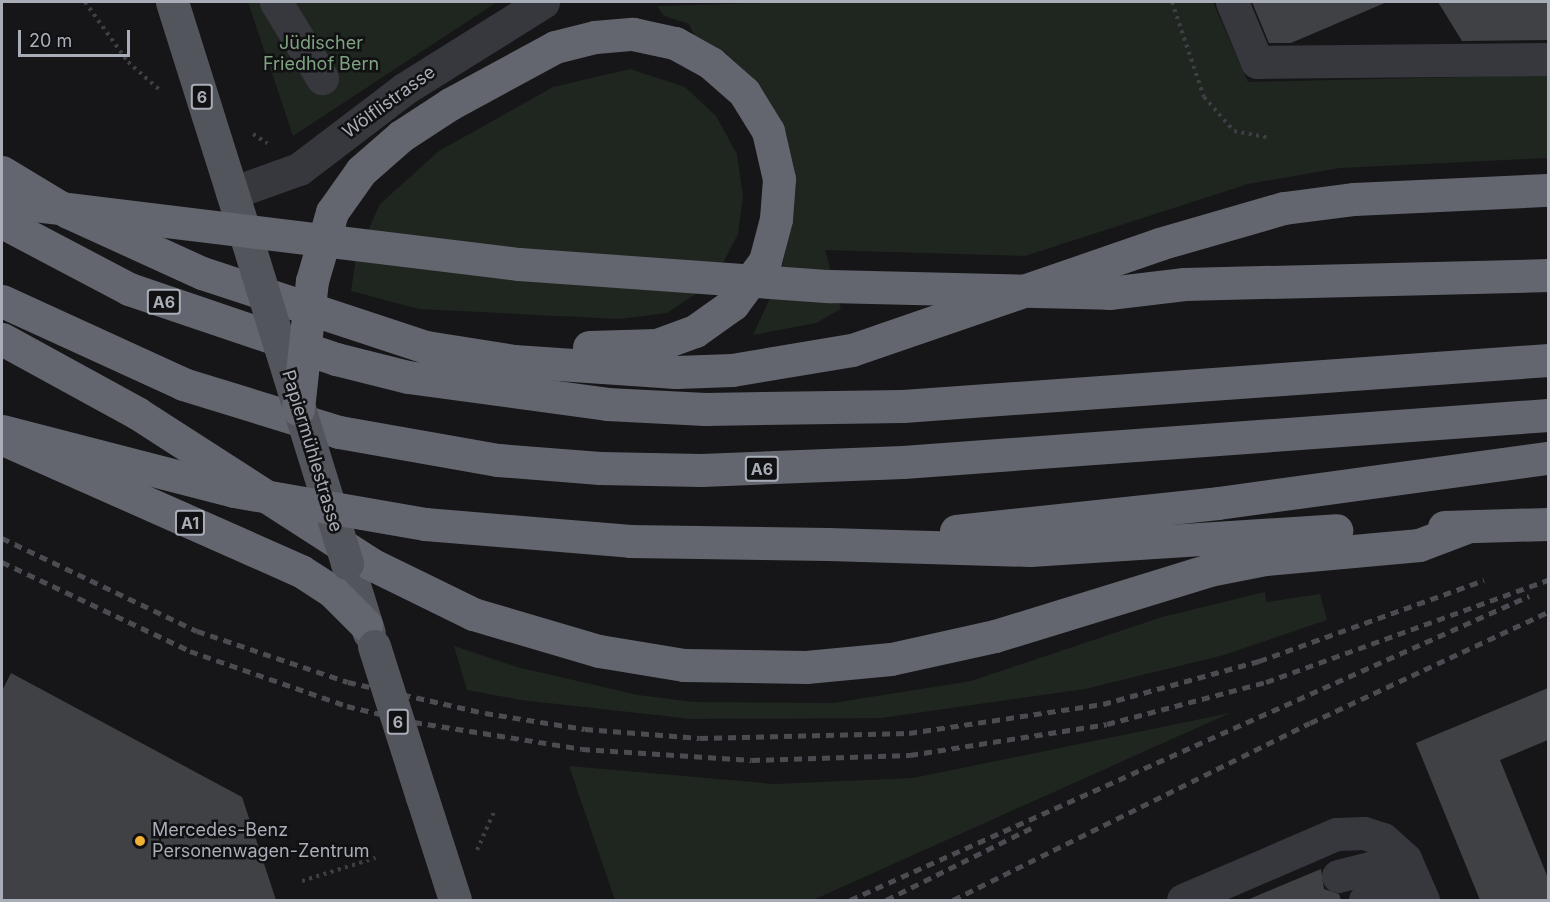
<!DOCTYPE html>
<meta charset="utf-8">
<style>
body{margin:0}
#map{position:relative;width:1550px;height:902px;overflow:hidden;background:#161618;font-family:Inter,sans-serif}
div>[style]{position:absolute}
.green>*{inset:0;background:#1e261f}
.building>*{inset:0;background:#404145}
.path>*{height:4px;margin-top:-2px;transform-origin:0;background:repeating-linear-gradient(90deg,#3d3f44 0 3px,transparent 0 7.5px)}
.minor>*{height:33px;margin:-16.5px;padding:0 16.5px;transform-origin:16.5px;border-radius:16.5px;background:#37383d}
.major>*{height:33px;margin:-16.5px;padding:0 16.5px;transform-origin:16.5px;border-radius:16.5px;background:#53555c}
.highway>*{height:33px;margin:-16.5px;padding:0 16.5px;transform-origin:16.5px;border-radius:16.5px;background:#63666e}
.rail>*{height:4.5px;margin-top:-2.25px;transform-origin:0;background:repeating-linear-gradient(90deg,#4a4c52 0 8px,transparent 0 14px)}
.major-bridge>*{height:33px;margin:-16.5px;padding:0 16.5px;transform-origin:16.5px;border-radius:16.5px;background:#53555c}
.highway-bridge>*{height:33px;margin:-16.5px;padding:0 16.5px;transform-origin:16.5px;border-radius:16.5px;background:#63666e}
.dots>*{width:16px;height:16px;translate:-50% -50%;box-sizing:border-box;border:3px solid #111113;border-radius:50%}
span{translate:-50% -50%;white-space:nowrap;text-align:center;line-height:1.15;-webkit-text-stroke:5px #111113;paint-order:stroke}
.shield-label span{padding:2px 4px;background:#111113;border:2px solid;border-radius:4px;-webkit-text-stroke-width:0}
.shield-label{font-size:16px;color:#a8adb8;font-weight:700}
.park-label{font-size:18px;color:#7fa381}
.street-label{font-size:18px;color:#a8adb8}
.poi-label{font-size:18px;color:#a8adb8}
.left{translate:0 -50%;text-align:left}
.frame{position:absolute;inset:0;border:3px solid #a8adb8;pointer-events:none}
.scale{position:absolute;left:18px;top:30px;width:112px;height:27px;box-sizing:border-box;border:3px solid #a8adb8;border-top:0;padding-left:8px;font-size:18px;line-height:21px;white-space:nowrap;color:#a8adb8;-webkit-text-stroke:4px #111113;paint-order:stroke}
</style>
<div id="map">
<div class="green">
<i style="clip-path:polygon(248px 2px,497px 2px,293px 136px)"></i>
<i style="clip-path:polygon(796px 2px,1213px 2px,1248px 82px,1548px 75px,1548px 158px,1340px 168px,1248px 184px,1025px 256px,825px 250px,841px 309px,816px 323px,753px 335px,780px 276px,792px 220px,754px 80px,725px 52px,694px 35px,689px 24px,664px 16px,657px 6px)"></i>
<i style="clip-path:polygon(630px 69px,685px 87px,716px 116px,737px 154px,743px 197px,738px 234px,723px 263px,702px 290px,667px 313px,619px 319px,419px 309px,351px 291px,356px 257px,380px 204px,439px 151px,553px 87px)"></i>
<i style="clip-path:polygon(1265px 592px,1266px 602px,1320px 594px,1327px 620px,1224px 655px,1085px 689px,881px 718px,692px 719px,521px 700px,467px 690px,454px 646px,517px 667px,638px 695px,694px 702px,833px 703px,971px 681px,1162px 617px)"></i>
<i style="clip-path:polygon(1230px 713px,813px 900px,615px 900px,569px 766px,774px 784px,913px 778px)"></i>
</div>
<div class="building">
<i style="clip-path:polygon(1252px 2px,1387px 2px,1291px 43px,1269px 43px)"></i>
<i style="clip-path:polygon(1438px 2px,1548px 2px,1548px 40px,1462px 41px)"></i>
<i style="clip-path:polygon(11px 673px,242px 797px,276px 900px,2px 900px,2px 691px)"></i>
<i style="clip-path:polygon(1548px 688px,1548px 740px,1500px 760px,1548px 878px,1548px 900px,1480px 900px,1416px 743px)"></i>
<i style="clip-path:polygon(1321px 869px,1324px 889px,1339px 894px,1341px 900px,1247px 900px)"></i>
</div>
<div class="path">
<i style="left:85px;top:2px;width:74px;rotate:54.4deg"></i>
<i style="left:128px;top:62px;width:45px;rotate:41.4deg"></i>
<i style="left:1172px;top:2px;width:100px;rotate:71.4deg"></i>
<i style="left:1204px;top:97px;width:45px;rotate:48.6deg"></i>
<i style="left:1234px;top:131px;width:36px;rotate:11deg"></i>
<i style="left:253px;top:134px;width:17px;rotate:33deg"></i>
<i style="left:477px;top:850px;width:42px;rotate:-65.9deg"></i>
<i style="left:302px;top:881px;width:77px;rotate:-17.5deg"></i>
</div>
<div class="minor">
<i style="left:276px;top:2px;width:89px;rotate:58.8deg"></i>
<i style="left:1232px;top:2px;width:65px;rotate:67.4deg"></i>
<i style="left:1257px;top:62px;width:291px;rotate:-0.6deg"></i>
<i style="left:232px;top:193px;width:71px;rotate:-19.7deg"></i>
<i style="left:299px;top:169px;width:132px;rotate:-37.3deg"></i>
<i style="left:404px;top:89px;width:164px;rotate:-32deg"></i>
<i style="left:1338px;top:876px;width:69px;rotate:-14.2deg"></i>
<i style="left:1183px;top:900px;width:167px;rotate:-23.3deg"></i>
<i style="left:1336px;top:834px;width:28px;rotate:-2deg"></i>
<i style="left:1364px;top:833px;width:20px;rotate:18deg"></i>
<i style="left:1383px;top:839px;width:30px;rotate:42deg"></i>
<i style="left:1405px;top:859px;width:45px;rotate:66.3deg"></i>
<i style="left:1365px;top:900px;width:21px;rotate:-23deg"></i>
<i style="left:1384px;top:892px;width:35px"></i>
</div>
<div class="major">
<i style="left:172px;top:2px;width:236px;rotate:72.5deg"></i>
<i style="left:347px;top:563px;width:73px;rotate:72.6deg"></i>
<i style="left:422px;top:797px;width:108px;rotate:72.2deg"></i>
</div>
<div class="highway">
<i style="left:2px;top:172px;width:77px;rotate:31.2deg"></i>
<i style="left:68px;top:212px;width:147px;rotate:24.5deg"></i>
<i style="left:202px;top:273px;width:236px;rotate:18.3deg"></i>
<i style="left:426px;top:347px;width:89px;rotate:9deg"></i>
<i style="left:514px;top:361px;width:162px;rotate:3.9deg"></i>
<i style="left:676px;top:372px;width:56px;rotate:-2deg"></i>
<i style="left:732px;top:370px;width:122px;rotate:-9.5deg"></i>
<i style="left:852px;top:350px;width:325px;rotate:-19deg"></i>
<i style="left:1159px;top:244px;width:130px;rotate:-16.1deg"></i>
<i style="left:1284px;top:208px;width:71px;rotate:-7.3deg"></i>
<i style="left:1354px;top:199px;width:194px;rotate:-2.7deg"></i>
<i style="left:2px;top:222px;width:144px;rotate:27.8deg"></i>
<i style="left:129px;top:289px;width:219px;rotate:18.7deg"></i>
<i style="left:336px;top:359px;width:74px;rotate:14deg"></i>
<i style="left:408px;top:377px;width:201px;rotate:7.7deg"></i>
<i style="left:607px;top:404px;width:98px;rotate:2.9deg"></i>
<i style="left:705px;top:409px;width:198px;rotate:-0.9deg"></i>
<i style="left:903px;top:406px;width:647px;rotate:-4.08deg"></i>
<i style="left:312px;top:281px;width:72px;rotate:-73.8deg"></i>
<i style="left:332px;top:212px;width:50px;rotate:-54.7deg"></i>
<i style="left:361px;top:171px;width:53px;rotate:-41.2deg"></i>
<i style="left:401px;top:136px;width:59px;rotate:-33.1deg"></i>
<i style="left:450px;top:104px;width:119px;rotate:-28.5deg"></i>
<i style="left:555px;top:47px;width:41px;rotate:-14deg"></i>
<i style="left:595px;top:37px;width:38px;rotate:-5deg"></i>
<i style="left:633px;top:34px;width:43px;rotate:12.1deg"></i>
<i style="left:675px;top:43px;width:41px;rotate:29.1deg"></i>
<i style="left:711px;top:63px;width:44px;rotate:41.3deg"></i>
<i style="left:744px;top:92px;width:46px;rotate:58.4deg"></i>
<i style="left:768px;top:131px;width:49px;rotate:77.1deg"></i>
<i style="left:779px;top:179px;width:40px;rotate:94.3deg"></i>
<i style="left:776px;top:219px;width:43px;rotate:104.7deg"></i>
<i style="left:765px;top:261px;width:54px;rotate:126.7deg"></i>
<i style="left:733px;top:304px;width:47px;rotate:144.6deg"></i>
<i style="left:695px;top:331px;width:40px;rotate:159.8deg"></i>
<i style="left:657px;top:345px;width:68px;rotate:178.3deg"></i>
<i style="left:1109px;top:293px;width:76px;rotate:-6.8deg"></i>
<i style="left:1184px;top:284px;width:364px;rotate:-1.4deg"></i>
<i style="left:2px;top:301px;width:199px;rotate:24.6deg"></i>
<i style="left:183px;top:384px;width:163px;rotate:17.1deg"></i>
<i style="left:339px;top:432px;width:161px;rotate:10deg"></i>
<i style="left:498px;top:460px;width:102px;rotate:4.5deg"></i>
<i style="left:600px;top:468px;width:101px;rotate:1.1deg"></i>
<i style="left:701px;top:470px;width:202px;rotate:-2.3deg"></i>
<i style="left:903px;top:462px;width:647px;rotate:-4.17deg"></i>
<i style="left:2px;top:339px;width:154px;rotate:28.7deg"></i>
<i style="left:137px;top:413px;width:278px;rotate:32.8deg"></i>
<i style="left:371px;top:564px;width:114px;rotate:26.1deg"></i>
<i style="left:473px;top:614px;width:131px;rotate:16.4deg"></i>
<i style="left:599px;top:651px;width:86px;rotate:9.4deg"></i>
<i style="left:684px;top:665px;width:122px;rotate:0.9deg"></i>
<i style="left:806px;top:667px;width:85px;rotate:-5.4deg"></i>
<i style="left:891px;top:659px;width:107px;rotate:-12.5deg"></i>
<i style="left:995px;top:636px;width:224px;rotate:-17.1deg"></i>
<i style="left:1209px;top:570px;width:57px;rotate:-11.1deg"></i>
<i style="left:1265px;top:559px;width:155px;rotate:-5.2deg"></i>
<i style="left:1419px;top:545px;width:48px;rotate:-20.7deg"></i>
<i style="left:3px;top:439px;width:326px;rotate:23.9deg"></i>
<i style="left:301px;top:571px;width:38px;rotate:33deg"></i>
<i style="left:333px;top:592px;width:47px;rotate:45deg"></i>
<i style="left:1444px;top:527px;width:104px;rotate:-1.7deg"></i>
<i style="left:956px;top:531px;width:263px;rotate:-6.1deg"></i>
<i style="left:1218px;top:503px;width:333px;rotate:-7.8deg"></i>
<i style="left:828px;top:544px;width:202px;rotate:1.7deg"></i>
<i style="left:1030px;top:550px;width:307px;rotate:-3.7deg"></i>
</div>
<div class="rail">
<i style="left:2px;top:538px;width:216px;rotate:25.5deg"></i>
<i style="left:197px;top:631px;width:159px;rotate:18.7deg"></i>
<i style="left:348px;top:682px;width:140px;rotate:12.8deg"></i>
<i style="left:485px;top:713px;width:101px;rotate:9.1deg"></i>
<i style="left:585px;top:729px;width:115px;rotate:4.5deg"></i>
<i style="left:700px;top:738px;width:209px;rotate:-1.4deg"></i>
<i style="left:909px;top:733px;width:196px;rotate:-8.5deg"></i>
<i style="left:1103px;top:704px;width:162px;rotate:-15.4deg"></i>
<i style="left:1259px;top:661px;width:239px;rotate:-19.8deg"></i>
<i style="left:2px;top:562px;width:208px;rotate:25.3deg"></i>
<i style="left:190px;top:651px;width:166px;rotate:19.3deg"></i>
<i style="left:347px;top:706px;width:69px;rotate:13.4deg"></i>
<i style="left:414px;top:722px;width:170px;rotate:9.1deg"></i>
<i style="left:582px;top:749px;width:170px;rotate:3.7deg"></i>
<i style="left:752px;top:760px;width:158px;rotate:-1.8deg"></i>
<i style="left:910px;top:755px;width:199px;rotate:-8.9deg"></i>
<i style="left:1107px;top:724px;width:164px;rotate:-14.8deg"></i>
<i style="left:1266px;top:682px;width:300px;rotate:-19.9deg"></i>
<i style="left:850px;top:900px;width:744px;rotate:-24.12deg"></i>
<i style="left:886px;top:900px;width:162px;rotate:-26.4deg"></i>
<i style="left:953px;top:900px;width:398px;rotate:-26.4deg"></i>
<i style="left:1310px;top:723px;width:263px;rotate:-25deg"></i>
</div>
<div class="major-bridge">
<i style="left:243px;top:227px;width:352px;rotate:72.8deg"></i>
<i style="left:374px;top:646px;width:158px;rotate:72.4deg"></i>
</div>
<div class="highway-bridge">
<i style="left:2px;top:201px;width:521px;rotate:6.95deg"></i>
<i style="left:519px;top:264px;width:311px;rotate:4.1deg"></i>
<i style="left:829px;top:286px;width:280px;rotate:1.4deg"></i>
<i style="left:298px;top:409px;width:129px;rotate:-83.8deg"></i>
<i style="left:2px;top:431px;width:240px;rotate:14.5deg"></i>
<i style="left:234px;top:491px;width:194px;rotate:9.8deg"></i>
<i style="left:425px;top:524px;width:206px;rotate:4.7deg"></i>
<i style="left:630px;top:541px;width:198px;rotate:0.9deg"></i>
</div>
<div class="dots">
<i style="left:140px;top:841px;background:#f2b134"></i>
</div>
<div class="shield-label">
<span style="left:202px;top:97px">6</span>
<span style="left:164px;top:302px">A6</span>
<span style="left:762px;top:469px">A6</span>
<span style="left:190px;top:523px">A1</span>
<span style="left:398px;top:722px">6</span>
</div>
<div class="park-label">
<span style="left:321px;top:54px">Jüdischer<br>Friedhof Bern</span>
</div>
<div class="street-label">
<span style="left:389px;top:102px;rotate:-36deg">Wölflistrasse</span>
<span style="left:312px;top:451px;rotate:73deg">Papiermühlestrasse</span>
</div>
<div class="poi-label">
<span class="left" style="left:152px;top:841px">Mercedes-Benz<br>Personenwagen-Zentrum</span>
</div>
<div class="frame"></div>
<div class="scale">20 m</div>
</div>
